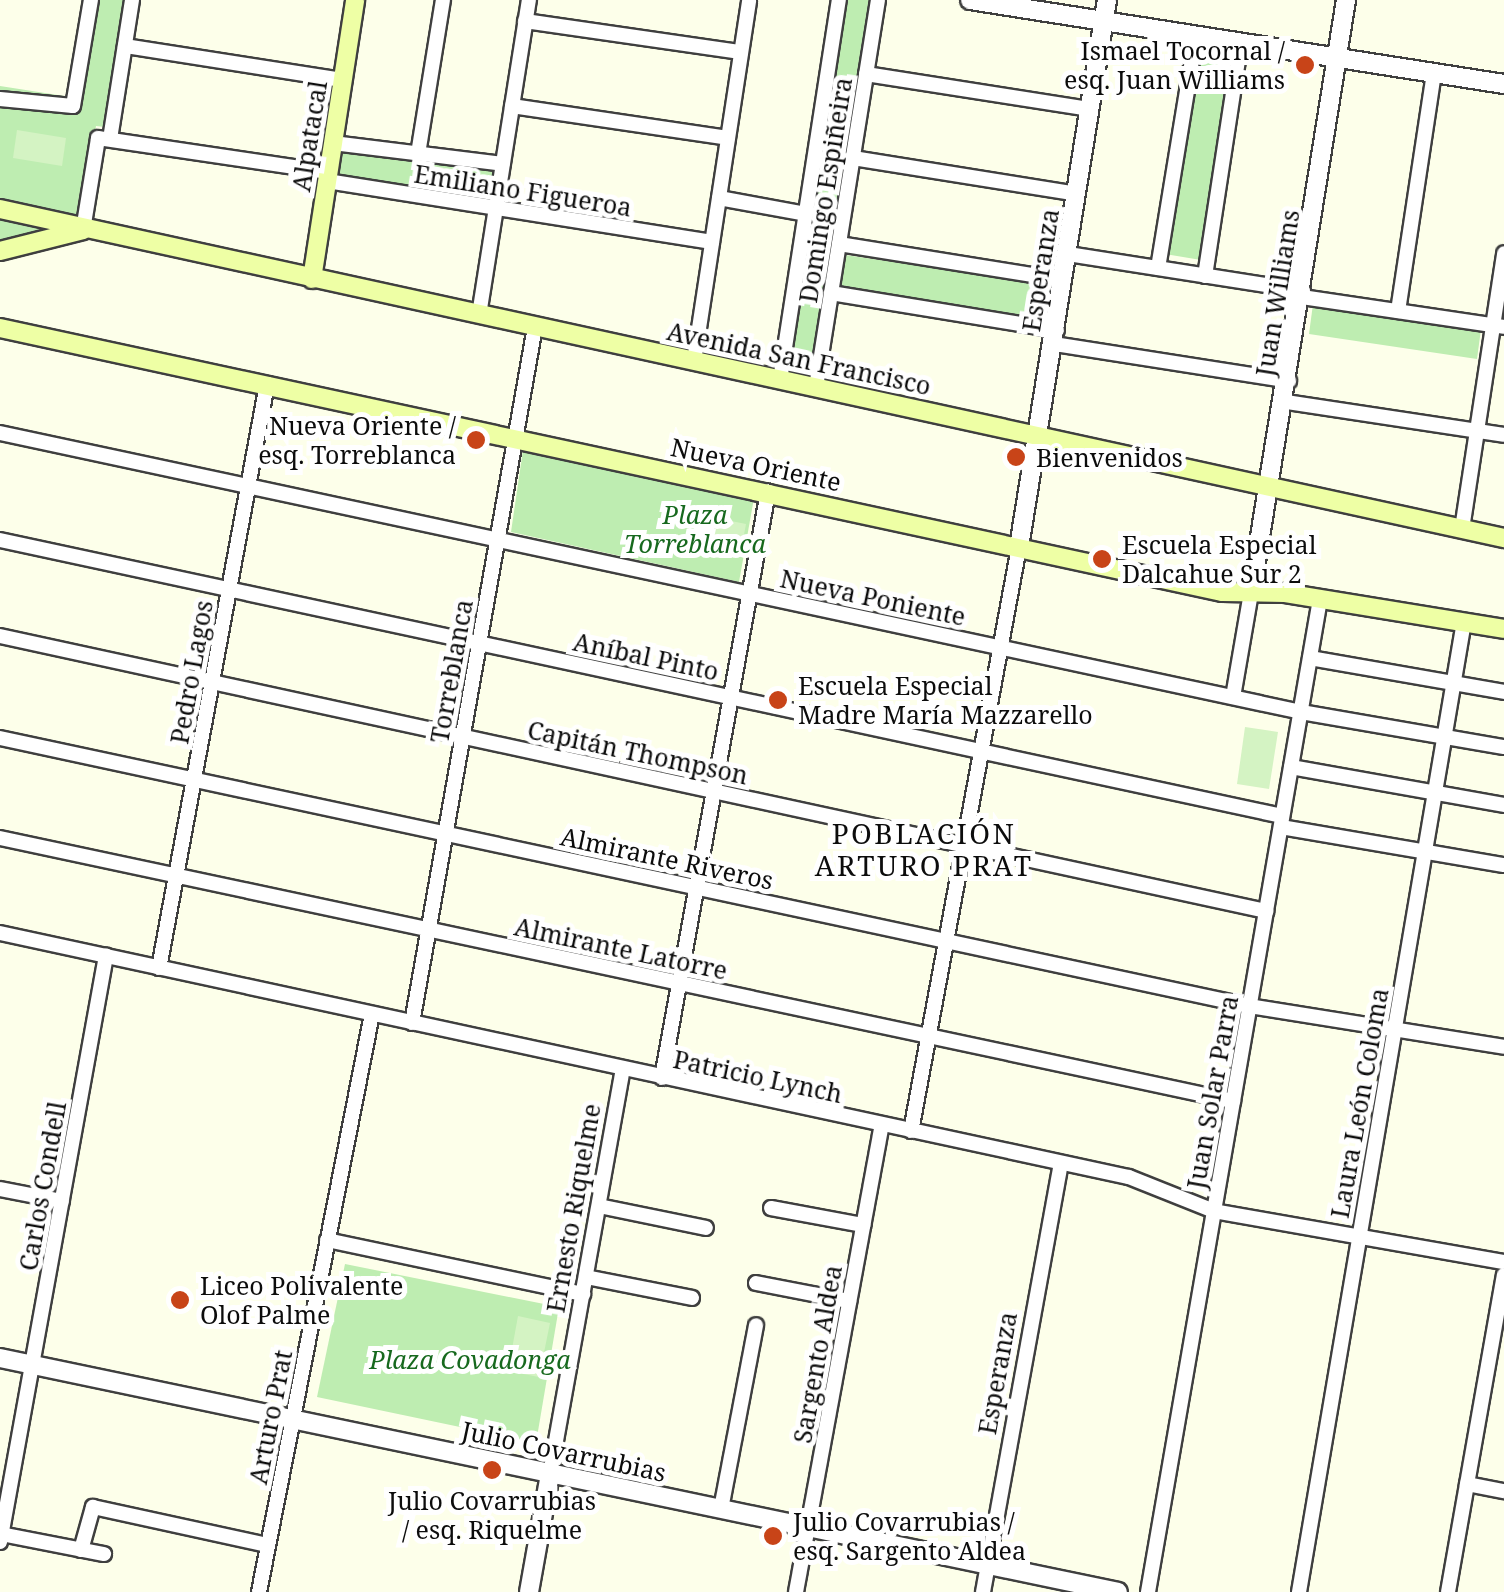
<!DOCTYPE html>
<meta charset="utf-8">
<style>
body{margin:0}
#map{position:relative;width:1504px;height:1592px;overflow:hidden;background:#fdffea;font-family:"Noto Serif",serif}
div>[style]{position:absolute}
.green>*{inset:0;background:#beedb1}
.pitch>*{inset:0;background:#d4f3c3}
.roads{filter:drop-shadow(2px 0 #3f3f3f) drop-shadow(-2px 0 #3f3f3f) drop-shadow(0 2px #3f3f3f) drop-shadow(0 -2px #3f3f3f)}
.minor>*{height:14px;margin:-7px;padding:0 7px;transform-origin:7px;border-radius:7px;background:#fff}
.tertiary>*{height:18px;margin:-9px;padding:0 9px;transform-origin:9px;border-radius:9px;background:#fff}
.secondary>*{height:18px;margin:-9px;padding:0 9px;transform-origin:9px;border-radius:9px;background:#eeffa5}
.dots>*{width:28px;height:28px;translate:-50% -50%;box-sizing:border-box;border:5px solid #fff;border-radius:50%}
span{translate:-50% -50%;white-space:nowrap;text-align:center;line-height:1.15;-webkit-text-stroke:10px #fff;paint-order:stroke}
.poi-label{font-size:25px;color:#0c0c0c}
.right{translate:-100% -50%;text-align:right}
.left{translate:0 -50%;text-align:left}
.street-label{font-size:25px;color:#0c0c0c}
.park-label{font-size:25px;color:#17691e;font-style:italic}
.neighbourhood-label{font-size:28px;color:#0c0c0c;letter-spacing:2.5px}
</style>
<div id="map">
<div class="green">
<i style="clip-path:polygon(93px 0,126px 0,105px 127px,96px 126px,81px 217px,0 242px,0 86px,77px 98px)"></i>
<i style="clip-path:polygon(848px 0,874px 0,843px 209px,813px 205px)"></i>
<i style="clip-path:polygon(1198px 47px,1234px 52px,1201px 260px,1165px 254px)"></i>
<i style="clip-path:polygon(340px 151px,495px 172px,491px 203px,335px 178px)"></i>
<i style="clip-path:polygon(845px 255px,1054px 285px,1049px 323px,840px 294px)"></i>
<i style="clip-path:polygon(805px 260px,834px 265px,815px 376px,787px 371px)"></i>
<i style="clip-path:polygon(1313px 304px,1481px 329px,1477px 359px,1309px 334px)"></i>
<i style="clip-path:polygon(523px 450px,754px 498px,739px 582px,511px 532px)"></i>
<i style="clip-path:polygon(345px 1264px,559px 1307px,536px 1443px,317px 1397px)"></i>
</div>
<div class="pitch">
<i style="clip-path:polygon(17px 130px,66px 138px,62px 166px,13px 158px)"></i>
<i style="clip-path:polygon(424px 165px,475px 172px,471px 196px,421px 189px)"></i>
<i style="clip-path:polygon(814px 210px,841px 215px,833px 260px,807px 256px)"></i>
<i style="clip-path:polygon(696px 514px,746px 524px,740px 556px,690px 546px)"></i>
<i style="clip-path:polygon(1245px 727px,1278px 732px,1269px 789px,1237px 784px)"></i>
<i style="clip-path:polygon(518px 1316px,550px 1323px,539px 1377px,508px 1371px)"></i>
</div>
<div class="roads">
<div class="minor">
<i style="left:525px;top:21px;width:218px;rotate:8.2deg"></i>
<i style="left:125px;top:46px;width:221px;rotate:8.9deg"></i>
<i style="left:866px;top:74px;width:227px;rotate:8.9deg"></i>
<i style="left:0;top:99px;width:73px;rotate:5.5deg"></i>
<i style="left:73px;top:106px;width:108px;rotate:-80.4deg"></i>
<i style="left:512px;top:106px;width:218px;rotate:8.4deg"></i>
<i style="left:110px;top:139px;width:141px;rotate:-81deg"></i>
<i style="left:333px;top:143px;width:171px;rotate:7deg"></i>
<i style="left:418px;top:154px;width:156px;rotate:-80.8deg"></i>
<i style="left:853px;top:158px;width:227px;rotate:9.1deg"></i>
<i style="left:327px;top:181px;width:390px;rotate:9deg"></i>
<i style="left:719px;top:198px;width:88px;rotate:10.4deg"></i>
<i style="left:83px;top:230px;width:93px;rotate:-80.7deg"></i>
<i style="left:98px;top:138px;width:233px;rotate:8.4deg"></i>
<i style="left:839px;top:244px;width:228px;rotate:9.1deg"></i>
<i style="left:1068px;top:254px;width:238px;rotate:8.9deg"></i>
<i style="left:1158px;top:268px;width:236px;rotate:-80.7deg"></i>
<i style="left:1205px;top:276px;width:237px;rotate:-81.3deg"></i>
<i style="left:831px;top:293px;width:229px;rotate:9.3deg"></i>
<i style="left:1302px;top:297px;width:204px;rotate:8.4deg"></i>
<i style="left:1398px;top:311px;width:241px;rotate:-81.4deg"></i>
<i style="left:479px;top:315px;width:319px;rotate:-81deg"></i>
<i style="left:1054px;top:344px;width:238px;rotate:8.9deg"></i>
<i style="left:694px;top:361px;width:365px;rotate:-81.3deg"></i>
<i style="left:780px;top:380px;width:385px;rotate:-81.2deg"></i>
<i style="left:816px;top:387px;width:392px;rotate:-80.9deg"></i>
<i style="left:1286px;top:402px;width:220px;rotate:8.6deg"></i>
<i style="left:0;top:433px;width:1331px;rotate:12.1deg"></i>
<i style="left:1301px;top:712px;width:206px;rotate:9.8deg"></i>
<i style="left:1462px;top:529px;width:279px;rotate:-81.3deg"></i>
<i style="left:0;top:540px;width:1311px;rotate:12.15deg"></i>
<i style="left:0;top:636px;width:1296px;rotate:12.26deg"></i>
<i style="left:1310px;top:658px;width:197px;rotate:9.9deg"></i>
<i style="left:1233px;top:697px;width:106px;rotate:-80.2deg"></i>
<i style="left:0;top:738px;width:1277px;rotate:12.11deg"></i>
<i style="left:1249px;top:1006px;width:258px;rotate:9.1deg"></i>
<i style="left:1291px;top:767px;width:216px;rotate:10.1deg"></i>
<i style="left:1281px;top:827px;width:226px;rotate:9.7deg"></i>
<i style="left:0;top:838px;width:1261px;rotate:12.04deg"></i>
<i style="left:0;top:933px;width:1155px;rotate:12.2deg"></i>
<i style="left:1129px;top:1177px;width:92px;rotate:21.8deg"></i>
<i style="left:1214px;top:1211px;width:294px;rotate:10deg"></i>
<i style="left:159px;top:968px;width:594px;rotate:-79.52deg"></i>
<i style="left:412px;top:1023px;width:707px;rotate:-79.98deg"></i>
<i style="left:662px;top:1078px;width:596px;rotate:-79.75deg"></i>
<i style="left:911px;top:1131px;width:594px;rotate:-79.52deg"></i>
<i style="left:0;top:1189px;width:63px;rotate:11deg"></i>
<i style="left:599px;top:1206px;width:109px;rotate:11.6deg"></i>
<i style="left:771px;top:1208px;width:94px;rotate:10.5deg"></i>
<i style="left:327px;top:1240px;width:262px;rotate:11.9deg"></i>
<i style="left:586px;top:1277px;width:108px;rotate:11.2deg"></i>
<i style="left:756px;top:1283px;width:95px;rotate:11deg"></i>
<i style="left:550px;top:1474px;width:412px;rotate:-79.8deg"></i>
<i style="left:1467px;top:1484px;width:38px;rotate:11deg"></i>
<i style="left:721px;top:1509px;width:187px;rotate:-79.2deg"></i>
<i style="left:1px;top:1534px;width:105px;rotate:11deg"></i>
<i style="left:0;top:1542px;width:596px;rotate:-79.75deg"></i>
<i style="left:81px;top:1550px;width:45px;rotate:-74.4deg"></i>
<i style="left:93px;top:1507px;width:179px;rotate:12.3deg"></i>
<i style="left:259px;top:1592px;width:589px;rotate:-78.94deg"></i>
<i style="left:796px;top:1592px;width:475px;rotate:-79.6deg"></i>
<i style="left:983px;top:1592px;width:436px;rotate:-79.7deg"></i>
<i style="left:1148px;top:1592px;width:1008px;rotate:-80.17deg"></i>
<i style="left:1299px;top:1592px;width:984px;rotate:-80.35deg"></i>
<i style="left:1448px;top:1592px;width:322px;rotate:-80deg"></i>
</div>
<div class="tertiary">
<i style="left:970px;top:0;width:541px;rotate:8.94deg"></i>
<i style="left:1019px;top:547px;width:554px;rotate:-80.86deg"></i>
<i style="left:1251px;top:593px;width:601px;rotate:-80.9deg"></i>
<i style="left:0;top:1358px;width:1142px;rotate:11.82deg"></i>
<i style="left:529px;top:1592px;width:120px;rotate:-79.9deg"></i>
</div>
<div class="secondary">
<i style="left:0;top:209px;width:1540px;rotate:12.34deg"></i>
<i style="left:0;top:251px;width:86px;rotate:-14.2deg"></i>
<i style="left:312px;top:279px;width:282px;rotate:-81.2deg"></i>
<i style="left:0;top:328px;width:1250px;rotate:12.19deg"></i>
<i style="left:1222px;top:592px;width:63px;rotate:0.9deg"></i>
<i style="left:1285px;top:593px;width:222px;rotate:9.3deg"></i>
</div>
</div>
<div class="dots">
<i style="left:1305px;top:65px;background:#c84418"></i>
<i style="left:476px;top:440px;background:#c84418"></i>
<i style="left:1016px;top:457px;background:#c84418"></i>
<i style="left:1102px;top:559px;background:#c84418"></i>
<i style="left:778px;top:700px;background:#c84418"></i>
<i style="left:180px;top:1300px;background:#c84418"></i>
<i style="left:492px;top:1470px;background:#c84418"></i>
<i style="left:773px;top:1536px;background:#c84418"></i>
</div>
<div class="poi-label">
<span class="right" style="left:1285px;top:65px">Ismael Tocornal /<br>esq. Juan Williams</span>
<span class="right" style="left:456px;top:440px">Nueva Oriente /<br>esq. Torreblanca</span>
<span class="left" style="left:1036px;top:457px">Bienvenidos</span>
<span class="left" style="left:1122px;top:559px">Escuela Especial<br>Dalcahue Sur 2</span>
<span class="left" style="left:798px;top:700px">Escuela Especial<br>Madre María Mazzarello</span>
<span class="left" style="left:200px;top:1300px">Liceo Polivalente<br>Olof Palme</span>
<span style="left:492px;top:1515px">Julio Covarrubias<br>/ esq. Riquelme</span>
<span class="left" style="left:793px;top:1536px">Julio Covarrubias /<br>esq. Sargento Aldea</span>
</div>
<div class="street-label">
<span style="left:309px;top:136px;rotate:-81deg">Alpatacal</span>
<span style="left:523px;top:190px;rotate:9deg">Emiliano Figueroa</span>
<span style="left:825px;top:190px;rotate:-81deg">Domingo Espiñeira</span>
<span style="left:1040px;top:270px;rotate:-81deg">Esperanza</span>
<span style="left:1277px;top:293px;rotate:-81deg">Juan Williams</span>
<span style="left:799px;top:358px;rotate:12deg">Avenida San Francisco</span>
<span style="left:756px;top:464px;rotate:12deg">Nueva Oriente</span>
<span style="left:873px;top:597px;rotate:12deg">Nueva Poniente</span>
<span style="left:646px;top:656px;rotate:12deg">Aníbal Pinto</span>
<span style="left:451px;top:671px;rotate:-80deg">Torreblanca</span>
<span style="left:191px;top:672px;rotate:-80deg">Pedro Lagos</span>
<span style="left:638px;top:752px;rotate:12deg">Capitán Thompson</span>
<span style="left:667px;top:858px;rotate:12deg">Almirante Riveros</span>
<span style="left:621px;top:948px;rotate:12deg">Almirante Latorre</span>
<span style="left:758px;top:1076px;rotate:12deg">Patricio Lynch</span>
<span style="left:1212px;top:1092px;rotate:-80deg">Juan Solar Parra</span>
<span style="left:1359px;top:1103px;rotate:-80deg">Laura León Coloma</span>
<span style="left:42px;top:1186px;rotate:-80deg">Carlos Condell</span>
<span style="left:573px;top:1208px;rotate:-80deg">Ernesto Riquelme</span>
<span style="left:817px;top:1354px;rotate:-80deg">Sargento Aldea</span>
<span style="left:997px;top:1373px;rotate:-80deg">Esperanza</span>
<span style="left:270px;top:1417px;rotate:-79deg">Arturo Prat</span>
<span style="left:564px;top:1451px;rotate:12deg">Julio Covarrubias</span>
</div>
<div class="park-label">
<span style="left:695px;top:529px">Plaza<br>Torreblanca</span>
<span style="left:470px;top:1359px">Plaza Covadonga</span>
</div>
<div class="neighbourhood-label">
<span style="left:924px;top:849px">POBLACIÓN<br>ARTURO PRAT</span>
</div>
</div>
